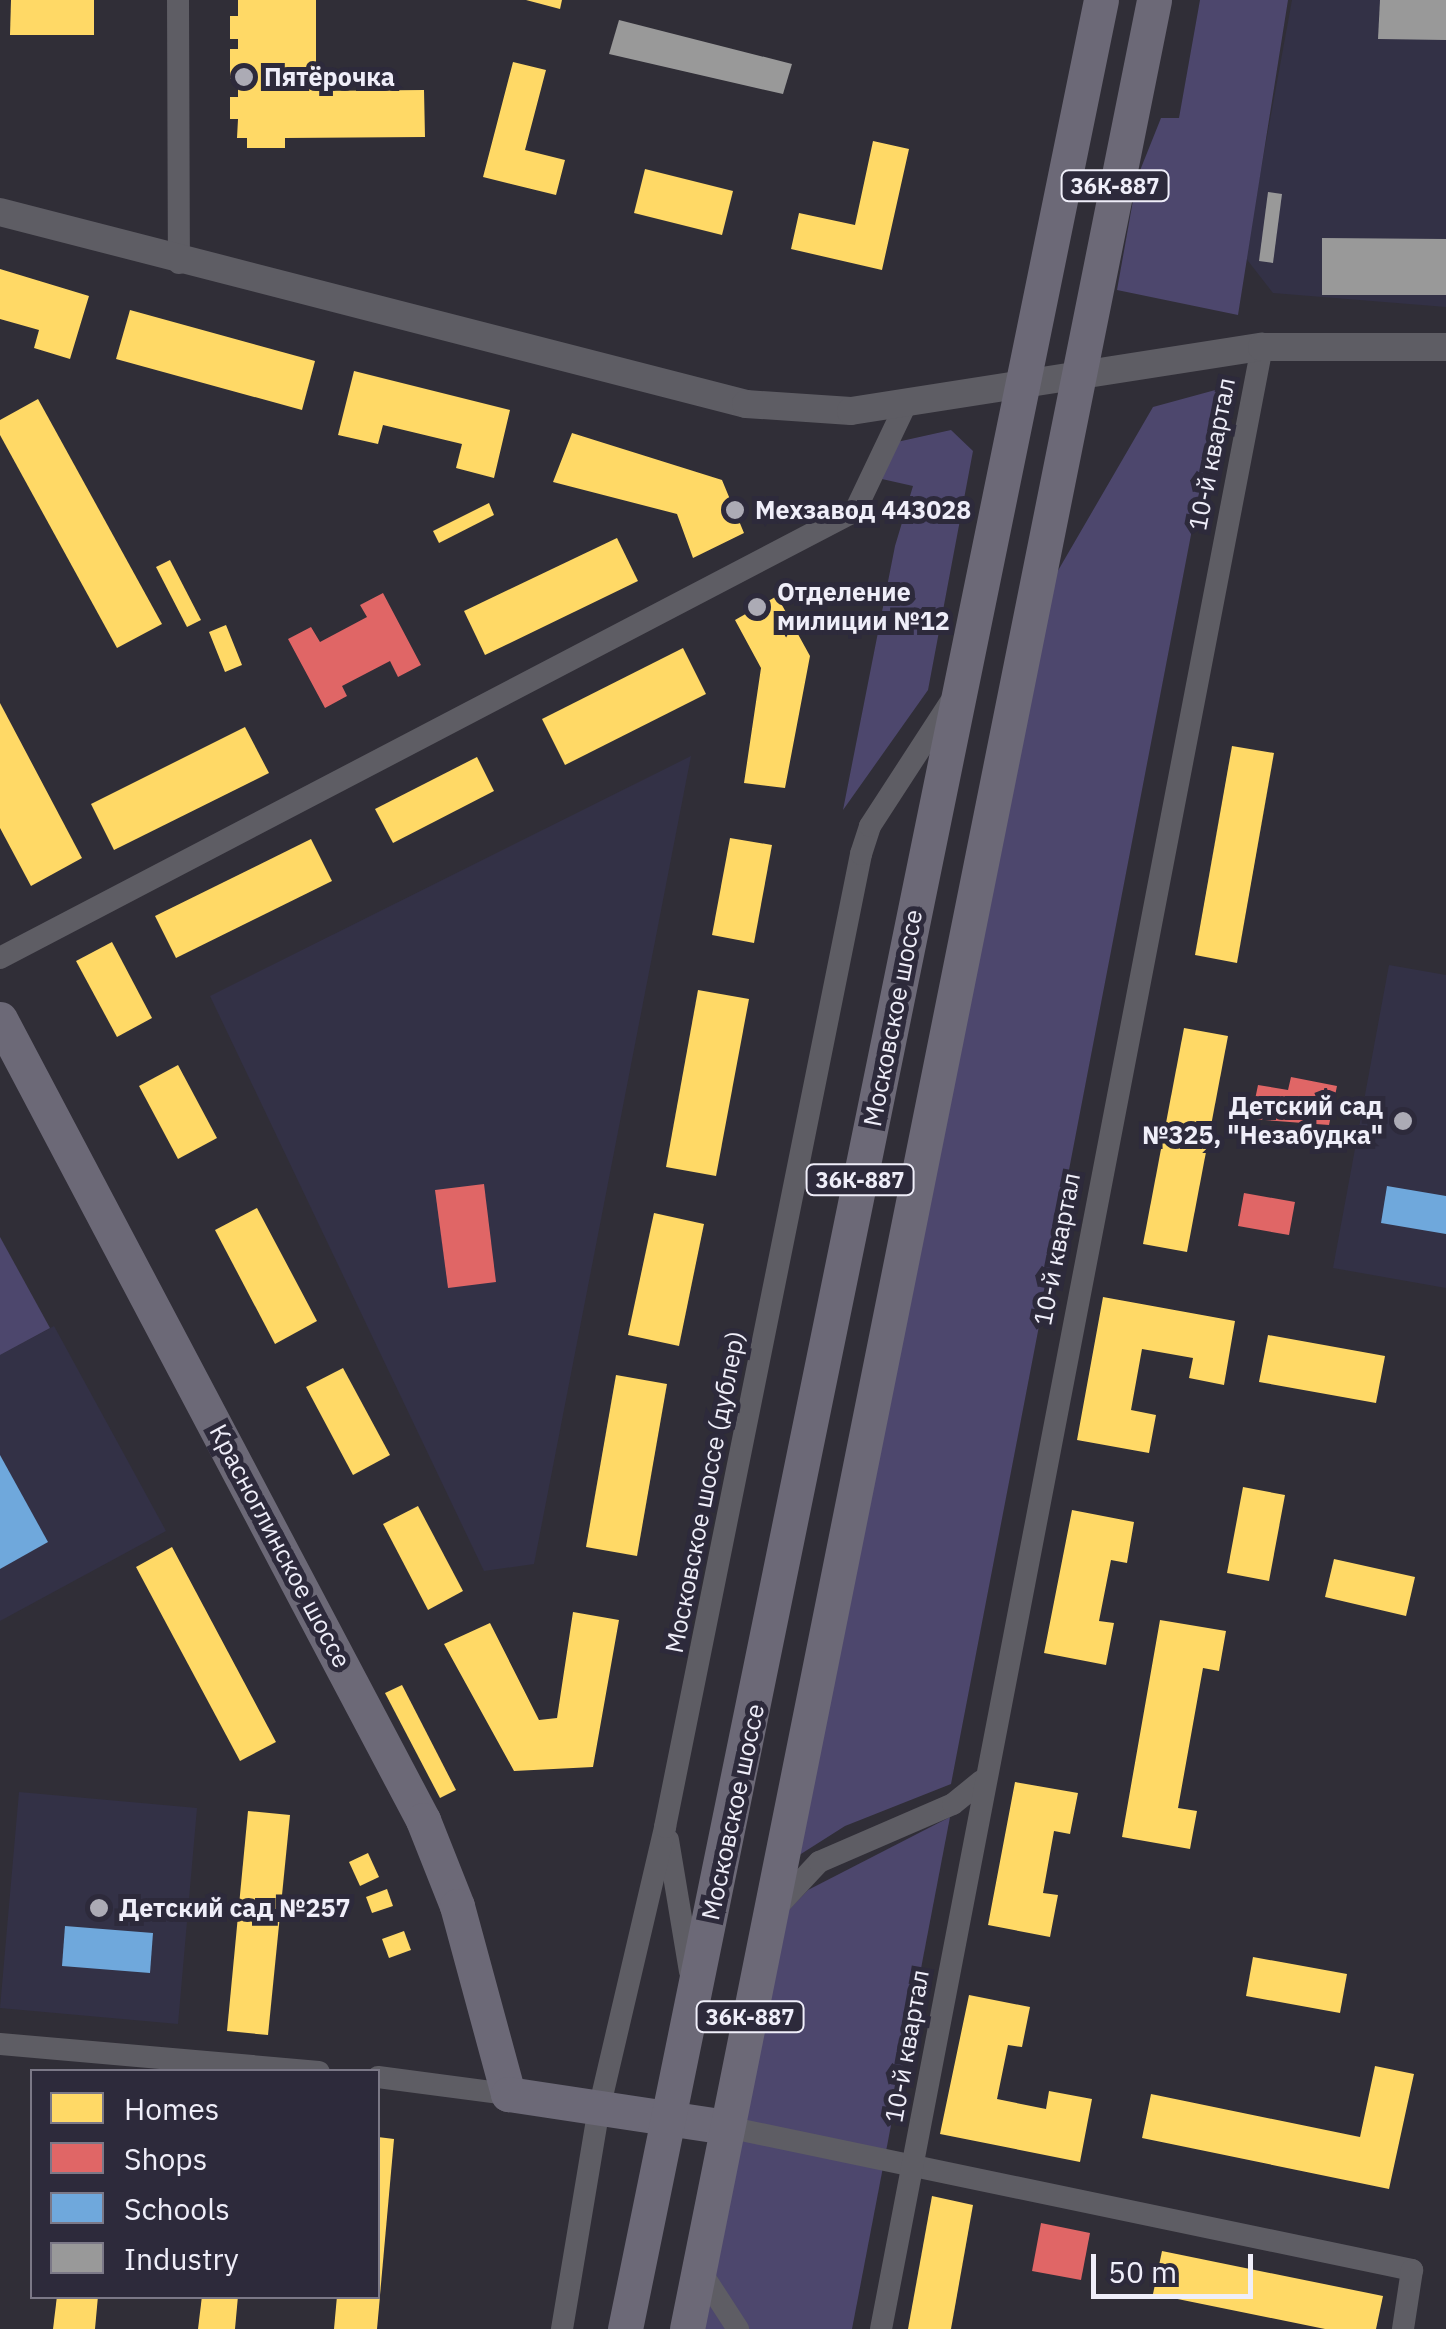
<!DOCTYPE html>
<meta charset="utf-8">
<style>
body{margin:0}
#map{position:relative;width:1446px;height:2329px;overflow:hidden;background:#302e37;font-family:"IBM Plex Sans",sans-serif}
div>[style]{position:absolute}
.built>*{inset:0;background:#333146}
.green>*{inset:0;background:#4d476d}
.homes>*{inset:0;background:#ffd966}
.shops>*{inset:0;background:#e06666}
.schools>*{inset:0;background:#6fa8dc}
.industry>*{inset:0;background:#999}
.minor>*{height:22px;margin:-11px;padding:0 11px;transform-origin:11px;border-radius:11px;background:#5e5d64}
.tertiary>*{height:28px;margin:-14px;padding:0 14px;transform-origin:14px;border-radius:14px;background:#5e5d64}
.primary>*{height:35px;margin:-17.5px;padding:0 17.5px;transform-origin:17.5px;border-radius:17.5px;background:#6c6977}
.dots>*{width:28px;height:28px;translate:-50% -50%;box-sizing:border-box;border:5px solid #2d2a3b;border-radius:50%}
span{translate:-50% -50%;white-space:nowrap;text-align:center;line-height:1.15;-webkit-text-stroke:10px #2d2a3b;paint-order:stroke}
.shield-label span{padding:2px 8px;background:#2d2a3b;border:2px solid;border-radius:8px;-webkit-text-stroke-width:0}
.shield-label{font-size:22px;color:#efeef9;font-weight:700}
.poi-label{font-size:25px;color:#efeef9;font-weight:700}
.left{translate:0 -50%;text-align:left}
.right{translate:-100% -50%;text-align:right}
.street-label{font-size:25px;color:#efeef9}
.legend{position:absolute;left:30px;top:2069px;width:350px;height:230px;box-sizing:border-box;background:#2d2a3b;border:2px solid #7b7887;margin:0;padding:12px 18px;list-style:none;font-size:30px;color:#efeef9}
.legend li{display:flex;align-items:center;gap:20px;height:50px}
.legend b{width:50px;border:2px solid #7b7887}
.scale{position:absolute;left:1091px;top:2254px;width:162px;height:45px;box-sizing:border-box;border:5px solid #efeef9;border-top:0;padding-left:12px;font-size:30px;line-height:35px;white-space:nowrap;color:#efeef9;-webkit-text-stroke:8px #2d2a3b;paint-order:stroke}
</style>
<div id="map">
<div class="built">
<i style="clip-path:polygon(1292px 0,1446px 0,1446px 307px,1273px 293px,1245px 257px)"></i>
<i style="clip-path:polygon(691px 756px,534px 1564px,484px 1571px,210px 996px)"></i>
<i style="clip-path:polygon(1389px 965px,1446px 975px,1446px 1288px,1333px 1268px)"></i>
<i style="clip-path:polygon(54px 1326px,166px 1531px,0 1621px,0 1355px)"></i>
<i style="clip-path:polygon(19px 1792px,197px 1808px,178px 2024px,0 2008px)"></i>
</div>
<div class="green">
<i style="clip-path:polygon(1200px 0,1288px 0,1238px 315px,1117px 290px,1137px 178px,1161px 118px,1179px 118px)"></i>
<i style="clip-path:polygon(1219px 389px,951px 1784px,845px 1826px,782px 1866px,1027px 624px,1153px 407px)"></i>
<i style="clip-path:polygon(951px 430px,973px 451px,928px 690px,843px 810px,895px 546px,913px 486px,873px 477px,888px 444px)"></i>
<i style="clip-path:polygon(0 1237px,50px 1328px,0 1355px)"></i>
<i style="clip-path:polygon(950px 1817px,852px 2329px,690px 2329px,771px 1928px,808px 1890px)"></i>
</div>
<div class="homes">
<i style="clip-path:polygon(11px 0,94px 0,94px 35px,10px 35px)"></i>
<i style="clip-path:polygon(238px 0,316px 0,316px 91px,424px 90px,425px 137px,285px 138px,285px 148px,247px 148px,247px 138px,237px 138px,238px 119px,230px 119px,230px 97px,238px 97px,238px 79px,230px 79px,230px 49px,238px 49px,238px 39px,230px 39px,230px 16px,238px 16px)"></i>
<i style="clip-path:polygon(526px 0,562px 0,560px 9px)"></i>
<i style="clip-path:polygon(513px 62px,546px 70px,525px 150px,565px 160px,556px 195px,483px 177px)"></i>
<i style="clip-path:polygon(873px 141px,909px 149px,882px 270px,791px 249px,799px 213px,855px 225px)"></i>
<i style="clip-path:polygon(645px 169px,733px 191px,722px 235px,634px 213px)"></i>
<i style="clip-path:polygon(0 269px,89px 296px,70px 359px,34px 348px,39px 330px,0 319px)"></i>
<i style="clip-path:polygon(130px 310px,315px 361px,302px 410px,116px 359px)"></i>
<i style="clip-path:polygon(354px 371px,510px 410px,494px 478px,456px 468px,462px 444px,383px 425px,378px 444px,338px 435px)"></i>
<i style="clip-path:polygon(38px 399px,162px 624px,117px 648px,0 435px,0 420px)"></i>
<i style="clip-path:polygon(572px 433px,722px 480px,744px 533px,693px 558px,677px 514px,553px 482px)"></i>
<i style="clip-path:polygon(489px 503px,494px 515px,439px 543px,433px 531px)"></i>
<i style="clip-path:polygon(617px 538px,638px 581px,485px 655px,464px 611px)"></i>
<i style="clip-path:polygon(170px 560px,201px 620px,187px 627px,156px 567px)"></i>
<i style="clip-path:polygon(777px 596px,810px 656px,785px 788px,744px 783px,761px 668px,735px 620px)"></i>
<i style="clip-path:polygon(226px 625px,242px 665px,225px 672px,209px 632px)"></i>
<i style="clip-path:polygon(683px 648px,706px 694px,565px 765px,542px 719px)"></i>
<i style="clip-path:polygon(0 703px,82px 858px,31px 886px,0 828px)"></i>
<i style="clip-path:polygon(245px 727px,269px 773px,114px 850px,91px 804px)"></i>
<i style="clip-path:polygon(1232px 746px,1274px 753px,1237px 963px,1195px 955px)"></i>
<i style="clip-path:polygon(477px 757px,494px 791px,393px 843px,375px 809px)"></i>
<i style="clip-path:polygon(730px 838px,772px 845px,754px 943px,712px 935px)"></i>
<i style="clip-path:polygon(311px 839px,332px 881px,176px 958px,155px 916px)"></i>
<i style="clip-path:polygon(112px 942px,152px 1018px,117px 1037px,76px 961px)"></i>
<i style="clip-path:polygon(698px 990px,749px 999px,716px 1176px,666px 1167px)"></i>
<i style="clip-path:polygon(1184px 1028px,1228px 1036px,1187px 1252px,1143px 1244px)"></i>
<i style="clip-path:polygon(178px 1065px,217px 1138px,178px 1159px,139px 1086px)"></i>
<i style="clip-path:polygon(257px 1208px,317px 1321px,275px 1344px,215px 1230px)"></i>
<i style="clip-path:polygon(654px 1213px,704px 1224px,679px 1346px,628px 1335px)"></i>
<i style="clip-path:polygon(1103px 1297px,1235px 1321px,1224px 1385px,1189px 1378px,1193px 1358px,1142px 1349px,1131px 1410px,1156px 1415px,1149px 1453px,1077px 1440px)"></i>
<i style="clip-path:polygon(1268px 1335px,1385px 1356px,1376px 1403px,1259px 1382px)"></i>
<i style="clip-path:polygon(343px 1368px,390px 1455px,353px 1475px,306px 1387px)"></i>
<i style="clip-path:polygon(616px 1375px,667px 1384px,637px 1556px,586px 1547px)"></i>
<i style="clip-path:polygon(1243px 1487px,1285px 1495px,1269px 1581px,1227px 1573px)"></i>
<i style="clip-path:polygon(418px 1506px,463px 1591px,428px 1610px,383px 1524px)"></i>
<i style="clip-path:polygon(1072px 1510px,1134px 1522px,1127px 1563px,1111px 1560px,1099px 1621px,1114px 1623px,1106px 1665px,1044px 1653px)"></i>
<i style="clip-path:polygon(172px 1547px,276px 1742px,240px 1761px,136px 1567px)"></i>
<i style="clip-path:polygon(1334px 1559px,1415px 1577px,1406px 1616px,1325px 1597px)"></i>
<i style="clip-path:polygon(573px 1612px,619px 1620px,593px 1767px,514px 1771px,444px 1644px,490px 1623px,539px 1720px,557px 1718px)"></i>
<i style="clip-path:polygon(1160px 1620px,1226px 1631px,1219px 1671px,1203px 1668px,1178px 1808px,1197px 1811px,1190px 1849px,1122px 1837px)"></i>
<i style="clip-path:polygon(402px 1685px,456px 1790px,440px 1798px,385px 1693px)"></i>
<i style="clip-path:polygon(1015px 1782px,1078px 1793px,1070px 1834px,1054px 1831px,1043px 1893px,1058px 1895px,1050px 1937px,988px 1925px)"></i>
<i style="clip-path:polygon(248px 1811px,290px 1815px,268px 2035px,227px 2031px)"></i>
<i style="clip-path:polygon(368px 1853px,379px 1877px,360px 1886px,349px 1862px)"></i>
<i style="clip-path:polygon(387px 1889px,393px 1906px,372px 1913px,366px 1897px)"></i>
<i style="clip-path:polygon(404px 1931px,411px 1950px,389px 1958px,382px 1939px)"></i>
<i style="clip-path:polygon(1253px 1957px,1347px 1974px,1340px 2013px,1246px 1996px)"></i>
<i style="clip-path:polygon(969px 1995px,1030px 2007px,1022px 2047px,1008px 2045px,997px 2099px,1046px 2109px,1049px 2091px,1092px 2099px,1080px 2162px,940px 2134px)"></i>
<i style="clip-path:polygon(1375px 2066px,1414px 2074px,1389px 2189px,1142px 2138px,1151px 2094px,1360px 2137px)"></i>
<i style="clip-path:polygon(378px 2137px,394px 2139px,380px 2295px,378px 2294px)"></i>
<i style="clip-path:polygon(932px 2196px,973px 2205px,951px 2329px,908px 2329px)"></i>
<i style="clip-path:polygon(1162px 2251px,1383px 2296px,1376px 2329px,1325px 2329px,1153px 2294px)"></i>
<i style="clip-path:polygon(57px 2296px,98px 2296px,95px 2329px,53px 2329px)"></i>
<i style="clip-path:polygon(202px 2296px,238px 2296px,235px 2329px,198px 2329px)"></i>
<i style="clip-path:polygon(337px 2296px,380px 2296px,377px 2329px,334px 2329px)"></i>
</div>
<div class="shops">
<i style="clip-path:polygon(383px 593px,421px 665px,398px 677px,390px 661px,342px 686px,347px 696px,325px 708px,288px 639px,311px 627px,320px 642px,367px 617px,360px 605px)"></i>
<i style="clip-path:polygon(1291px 1077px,1337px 1086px,1329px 1125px,1251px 1119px,1258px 1085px,1288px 1090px)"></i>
<i style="clip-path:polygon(484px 1184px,496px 1282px,448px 1288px,435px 1190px)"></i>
<i style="clip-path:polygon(1244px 1193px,1295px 1202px,1289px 1235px,1238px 1226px)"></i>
<i style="clip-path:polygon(1041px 2223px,1090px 2233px,1081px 2280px,1032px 2271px)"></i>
</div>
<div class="schools">
<i style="clip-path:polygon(1387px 1186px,1446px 1196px,1446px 1234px,1381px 1223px)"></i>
<i style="clip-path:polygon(0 1455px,48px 1542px,0 1569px)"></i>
<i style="clip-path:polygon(65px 1926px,153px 1933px,150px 1973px,62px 1966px)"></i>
</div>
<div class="industry">
<i style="clip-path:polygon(1380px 0,1446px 0,1446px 40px,1378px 39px)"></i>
<i style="clip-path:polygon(619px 20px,792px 64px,783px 94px,609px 54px)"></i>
<i style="clip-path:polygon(1268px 192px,1282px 194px,1273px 263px,1259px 261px)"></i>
<i style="clip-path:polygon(1322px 238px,1446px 239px,1446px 295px,1322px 295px)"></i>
</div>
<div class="minor">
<i style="left:178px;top:0;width:263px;rotate:89.8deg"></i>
<i style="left:0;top:958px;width:965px;rotate:-27.6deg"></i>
<i style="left:855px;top:511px;width:119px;rotate:-64.5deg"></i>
<i style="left:668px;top:1840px;width:133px;rotate:80.5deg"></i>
<i style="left:776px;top:1908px;width:63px;rotate:-46.9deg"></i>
<i style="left:819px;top:1862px;width:146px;rotate:-23.4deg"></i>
<i style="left:953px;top:1804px;width:36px;rotate:-39deg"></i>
<i style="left:0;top:2044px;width:320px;rotate:5deg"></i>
<i style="left:378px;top:2077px;width:131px;rotate:7.5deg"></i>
<i style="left:727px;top:2127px;width:700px;rotate:11.79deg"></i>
<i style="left:1412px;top:2270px;width:60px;rotate:98.7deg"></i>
<i style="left:699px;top:2269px;width:72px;rotate:57deg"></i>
<i style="left:562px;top:2329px;width:223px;rotate:-80.5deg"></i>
<i style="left:599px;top:2109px;width:290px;rotate:-76.8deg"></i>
<i style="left:665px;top:1827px;width:993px;rotate:-78.61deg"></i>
<i style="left:861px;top:854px;width:29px;rotate:-72deg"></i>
<i style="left:870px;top:826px;width:147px;rotate:-57deg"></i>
<i style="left:881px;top:2329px;width:2018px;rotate:-79.12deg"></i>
</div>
<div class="tertiary">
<i style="left:0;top:212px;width:770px;rotate:14.43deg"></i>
<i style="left:746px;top:404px;width:105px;rotate:3.8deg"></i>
<i style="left:851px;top:411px;width:416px;rotate:-8.9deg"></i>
<i style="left:1262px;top:347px;width:184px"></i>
</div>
<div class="primary">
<i style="left:0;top:1019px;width:906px;rotate:62.16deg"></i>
<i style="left:423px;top:1820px;width:92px;rotate:68.4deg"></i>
<i style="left:457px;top:1906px;width:195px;rotate:74.8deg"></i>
<i style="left:508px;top:2094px;width:221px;rotate:8.6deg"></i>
<i style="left:625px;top:2329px;width:2377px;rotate:-78.45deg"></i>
<i style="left:687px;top:2329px;width:2375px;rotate:-78.66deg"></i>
</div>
<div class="dots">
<i style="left:244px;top:77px;background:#acabb5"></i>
<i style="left:735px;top:510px;background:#acabb5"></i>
<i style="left:757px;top:607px;background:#acabb5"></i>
<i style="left:1403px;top:1121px;background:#acabb5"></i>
<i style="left:99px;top:1908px;background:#acabb5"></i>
</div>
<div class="shield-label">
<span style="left:1115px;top:186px">36К-887</span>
<span style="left:860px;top:1180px">36К-887</span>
<span style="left:750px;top:2017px">36К-887</span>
</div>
<div class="poi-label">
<span class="left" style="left:264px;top:77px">Пятёрочка</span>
<span class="left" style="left:755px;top:510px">Мехзавод 443028</span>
<span class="left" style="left:777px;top:607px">Отделение<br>милиции №12</span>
<span class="right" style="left:1383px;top:1121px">Детский сад<br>№325, "Незабудка"</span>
<span class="left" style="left:119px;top:1908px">Детский сад №257</span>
</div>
<div class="street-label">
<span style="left:1212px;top:454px;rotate:-79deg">10-й квартал</span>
<span style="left:893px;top:1018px;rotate:-79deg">Московское шоссе</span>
<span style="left:1057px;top:1249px;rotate:-79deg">10-й квартал</span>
<span style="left:705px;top:1492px;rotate:-79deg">Московское шоссе (дублер)</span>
<span style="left:280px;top:1546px;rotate:62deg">Красноглинское шоссе</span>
<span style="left:733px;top:1812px;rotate:-78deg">Московское шоссе</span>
<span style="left:907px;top:2046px;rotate:-80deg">10-й квартал</span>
</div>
<ul class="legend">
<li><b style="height:28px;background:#ffd966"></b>Homes</li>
<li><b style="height:28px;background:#e06666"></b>Shops</li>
<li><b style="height:28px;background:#6fa8dc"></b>Schools</li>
<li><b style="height:28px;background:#999"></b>Industry</li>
</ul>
<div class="scale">50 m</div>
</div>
